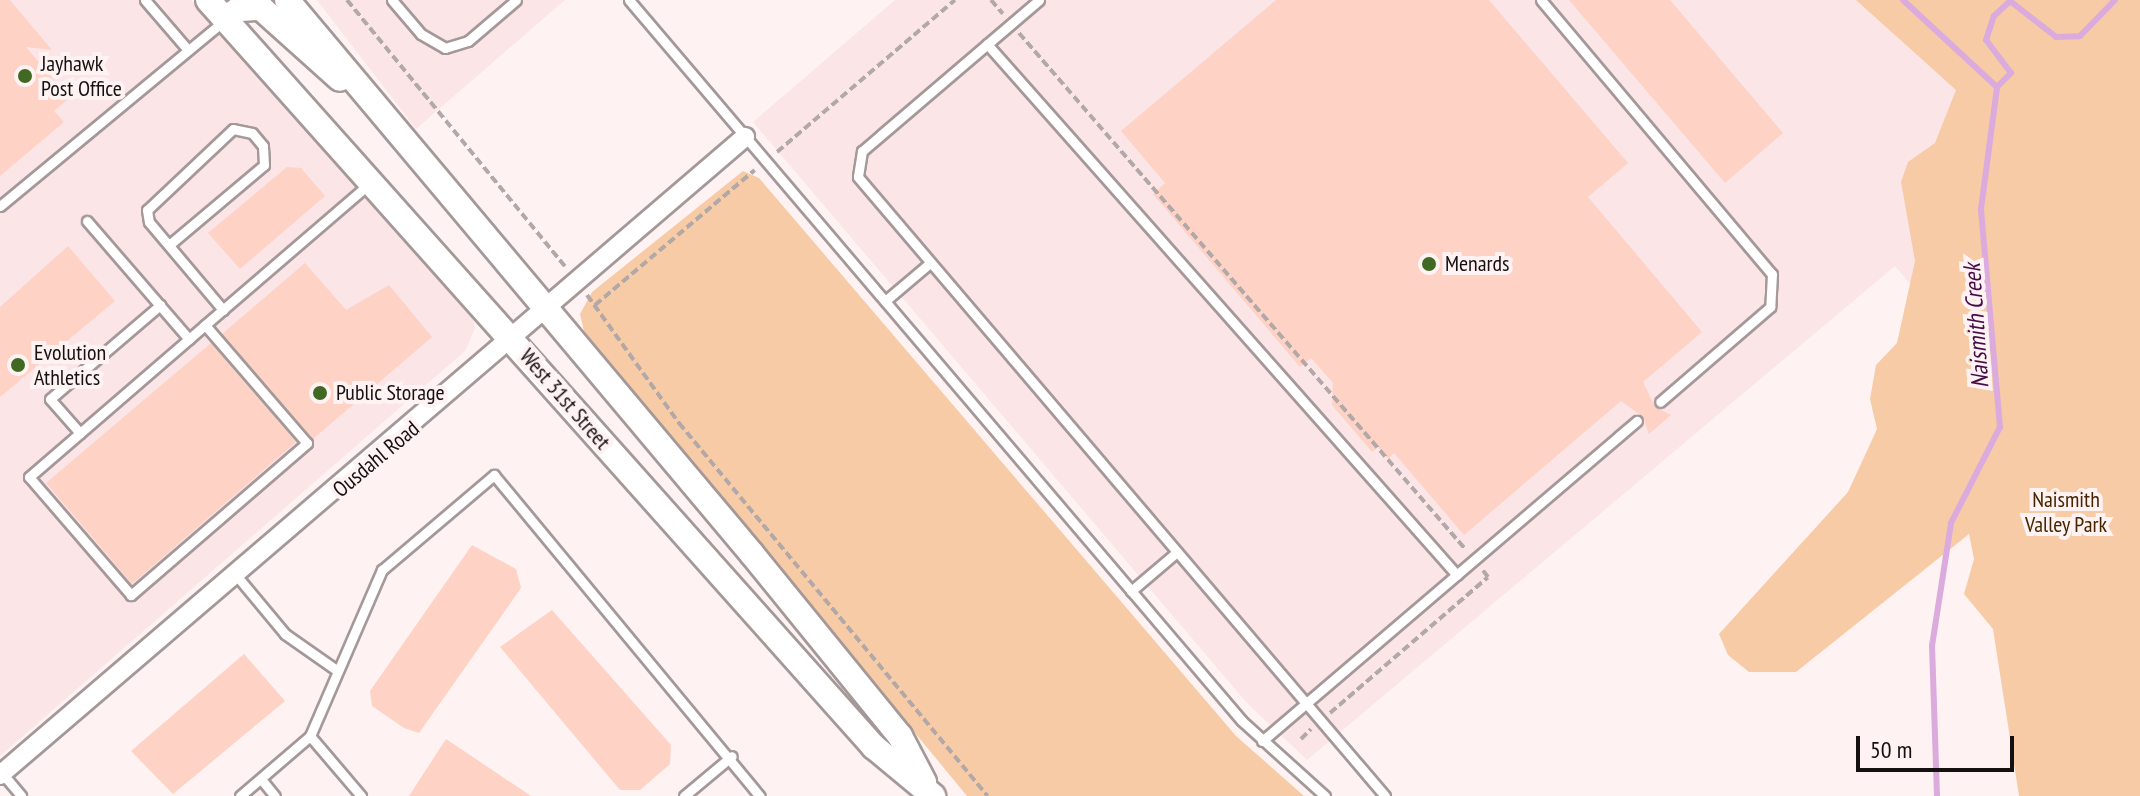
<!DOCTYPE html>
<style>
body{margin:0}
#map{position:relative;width:2140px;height:796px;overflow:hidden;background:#fff2f2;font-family:"PT Sans Narrow",sans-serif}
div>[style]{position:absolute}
.built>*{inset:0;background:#fbe5e7}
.green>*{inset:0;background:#f7cba6}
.stream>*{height:6px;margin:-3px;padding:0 3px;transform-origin:3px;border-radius:3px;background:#dbabdd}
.building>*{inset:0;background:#fed2c5}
.path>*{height:4px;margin-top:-2px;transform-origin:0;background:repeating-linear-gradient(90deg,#b2a8a8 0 8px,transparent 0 12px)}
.roads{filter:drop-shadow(2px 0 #a49898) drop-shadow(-2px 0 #a49898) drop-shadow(0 2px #a49898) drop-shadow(0 -2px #a49898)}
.service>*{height:9px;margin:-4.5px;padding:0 4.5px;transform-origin:4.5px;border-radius:4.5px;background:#fff}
.minor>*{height:18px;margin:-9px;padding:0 9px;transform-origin:9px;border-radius:9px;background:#fff}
.secondary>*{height:24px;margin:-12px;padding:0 12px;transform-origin:12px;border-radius:12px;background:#fff}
.dots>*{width:22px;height:22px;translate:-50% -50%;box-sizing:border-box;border:4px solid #fff2f2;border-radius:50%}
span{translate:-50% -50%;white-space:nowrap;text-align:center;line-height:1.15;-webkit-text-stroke:8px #fff2f2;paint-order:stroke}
.poi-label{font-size:22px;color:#151111}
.left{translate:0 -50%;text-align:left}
.street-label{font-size:22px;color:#151111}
.park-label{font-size:22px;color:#472400}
.water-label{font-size:24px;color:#460c4a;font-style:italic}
.scale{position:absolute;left:1856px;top:736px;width:158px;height:36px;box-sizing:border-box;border:4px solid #151111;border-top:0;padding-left:10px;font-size:24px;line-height:28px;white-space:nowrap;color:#151111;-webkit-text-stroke:6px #fff2f2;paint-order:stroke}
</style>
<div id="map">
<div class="built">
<i style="clip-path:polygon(0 0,191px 0,471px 311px,475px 328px,465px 351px,0 756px)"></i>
<i style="clip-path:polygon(317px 0,565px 0,416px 129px)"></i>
<i style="clip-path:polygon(895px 0,1921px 0,2140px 259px,2038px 436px,1895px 266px,1307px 760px,1247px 703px,753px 122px)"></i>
</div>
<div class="green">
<i style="clip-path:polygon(1856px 0,2140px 0,2140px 796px,2019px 796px,1993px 629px,1964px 594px,1974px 559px,1969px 534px,1796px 672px,1749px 672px,1728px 655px,1719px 634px,1848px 492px,1877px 429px,1870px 399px,1876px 365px,1897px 343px,1915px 261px,1901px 182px,1908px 162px,1935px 143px,1956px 90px)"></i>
<i style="clip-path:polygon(743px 171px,759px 178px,1236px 736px,1304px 796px,967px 796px,584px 331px,580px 314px,592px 292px)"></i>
</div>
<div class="stream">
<i style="left:1903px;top:0;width:128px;rotate:42.8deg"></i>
<i style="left:1937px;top:796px;width:150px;rotate:-91.9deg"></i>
<i style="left:1932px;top:646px;width:124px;rotate:-81.2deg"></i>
<i style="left:1951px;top:523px;width:108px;rotate:-63deg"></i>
<i style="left:2000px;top:427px;width:219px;rotate:-95deg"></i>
<i style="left:1981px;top:209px;width:123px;rotate:-82.5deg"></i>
<i style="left:1997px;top:87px;width:20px;rotate:-45deg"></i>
<i style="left:2011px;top:73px;width:41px;rotate:-127.1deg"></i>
<i style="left:1986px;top:40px;width:25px;rotate:-72deg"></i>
<i style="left:1994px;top:16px;width:22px;rotate:-43deg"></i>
<i style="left:2010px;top:1px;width:58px;rotate:38deg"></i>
<i style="left:2056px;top:37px;width:24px;rotate:-2deg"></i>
<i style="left:2080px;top:36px;width:50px;rotate:-45.8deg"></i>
</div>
<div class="building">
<i style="clip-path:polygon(0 0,10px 0,52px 50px,26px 47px,69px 98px,54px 111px,64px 122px,0 176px)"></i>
<i style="clip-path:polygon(1276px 0,1489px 0,1628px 163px,1588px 197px,1702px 332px,1643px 382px,1655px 407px,1671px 415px,1649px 434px,1643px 417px,1621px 401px,1464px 535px,1394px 453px,1388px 459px,1378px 447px,1372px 452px,1332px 405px,1333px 383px,1311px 358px,1300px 367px,1153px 194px,1165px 183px,1121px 131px)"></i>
<i style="clip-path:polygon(1569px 0,1670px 0,1783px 133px,1725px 183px)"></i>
<i style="clip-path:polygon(287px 167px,301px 168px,325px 196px,240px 269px,208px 233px)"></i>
<i style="clip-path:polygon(68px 246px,115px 301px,0 397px,0 307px)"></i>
<i style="clip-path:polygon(305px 263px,346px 310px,389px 285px,432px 337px,313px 439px,222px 334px)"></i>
<i style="clip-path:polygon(211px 343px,296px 442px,132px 584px,46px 483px)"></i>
<i style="clip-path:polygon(472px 545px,516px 569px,521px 588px,419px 733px,404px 728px,372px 706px,370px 691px)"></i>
<i style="clip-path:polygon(552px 610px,671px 745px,670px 764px,640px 790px,620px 790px,500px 647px)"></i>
<i style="clip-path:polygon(244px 654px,285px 701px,173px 794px,131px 751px)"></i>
<i style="clip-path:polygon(446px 739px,531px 796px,409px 796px)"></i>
</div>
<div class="path">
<i style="left:347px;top:0;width:344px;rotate:50.7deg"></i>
<i style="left:991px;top:0;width:18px;rotate:49deg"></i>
<i style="left:1019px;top:33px;width:683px;rotate:49.15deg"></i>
<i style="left:777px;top:152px;width:234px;rotate:-40.5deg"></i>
<i style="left:587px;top:295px;width:158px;rotate:54.3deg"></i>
<i style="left:679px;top:423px;width:484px;rotate:50.4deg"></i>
<i style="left:595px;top:305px;width:209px;rotate:-40.2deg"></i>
<i style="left:1330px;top:713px;width:208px;rotate:-40.7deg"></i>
<i style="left:1488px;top:577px;width:10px;rotate:-127deg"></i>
<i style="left:1301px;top:739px;width:14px;rotate:-45deg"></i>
</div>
<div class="roads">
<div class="service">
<i style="left:145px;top:0;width:66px;rotate:49.3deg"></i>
<i style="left:392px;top:0;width:45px;rotate:49.5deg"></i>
<i style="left:421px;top:34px;width:28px;rotate:30deg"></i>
<i style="left:445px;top:48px;width:24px;rotate:-17deg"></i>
<i style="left:468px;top:41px;width:63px;rotate:-40.5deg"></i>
<i style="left:629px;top:0;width:946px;rotate:49.63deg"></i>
<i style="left:1242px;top:721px;width:112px;rotate:42.1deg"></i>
<i style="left:1039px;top:0;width:233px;rotate:139.5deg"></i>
<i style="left:862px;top:151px;width:26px;rotate:99deg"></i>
<i style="left:858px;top:177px;width:813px;rotate:49.59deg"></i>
<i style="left:1541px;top:0;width:358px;rotate:49.9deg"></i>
<i style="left:1772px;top:274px;width:33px;rotate:93deg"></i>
<i style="left:1770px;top:307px;width:145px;rotate:139.2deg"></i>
<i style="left:987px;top:44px;width:709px;rotate:48.49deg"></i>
<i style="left:0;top:206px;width:292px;rotate:-39.6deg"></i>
<i style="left:87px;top:221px;width:156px;rotate:49.2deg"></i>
<i style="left:169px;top:245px;width:124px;rotate:-40.1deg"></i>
<i style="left:264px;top:165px;width:19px;rotate:-93deg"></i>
<i style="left:263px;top:146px;width:17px;rotate:-130deg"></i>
<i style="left:252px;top:133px;width:19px;rotate:-168deg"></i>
<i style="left:233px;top:129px;width:118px;rotate:136.7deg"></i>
<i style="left:147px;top:210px;width:12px;rotate:81deg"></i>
<i style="left:149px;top:222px;width:115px;rotate:49.9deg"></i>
<i style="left:885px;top:301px;width:59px;rotate:-40.2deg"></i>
<i style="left:205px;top:325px;width:156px;rotate:49.2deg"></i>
<i style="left:307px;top:443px;width:233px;rotate:139.2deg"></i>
<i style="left:131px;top:595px;width:156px;rotate:-130.8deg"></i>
<i style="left:29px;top:477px;width:67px;rotate:-40.8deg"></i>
<i style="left:80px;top:433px;width:165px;rotate:-40.8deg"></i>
<i style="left:205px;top:325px;width:215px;rotate:-40.7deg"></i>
<i style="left:80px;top:433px;width:45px;rotate:-131.4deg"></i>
<i style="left:50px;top:399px;width:145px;rotate:-40.5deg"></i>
<i style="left:236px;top:575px;width:77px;rotate:50.3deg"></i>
<i style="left:285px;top:634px;width:61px;rotate:35deg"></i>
<i style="left:1131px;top:591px;width:60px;rotate:-40.3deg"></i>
<i style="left:310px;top:736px;width:79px;rotate:49.6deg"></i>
<i style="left:1262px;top:741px;width:493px;rotate:-40.5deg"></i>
<i style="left:2px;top:773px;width:30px;rotate:50deg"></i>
<i style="left:261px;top:779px;width:22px;rotate:51deg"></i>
<i style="left:240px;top:796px;width:92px;rotate:-40.6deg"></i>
<i style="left:310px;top:736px;width:181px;rotate:-66.6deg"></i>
<i style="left:382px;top:570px;width:147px;rotate:-40.3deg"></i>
<i style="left:494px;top:475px;width:417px;rotate:50.4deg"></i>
<i style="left:684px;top:796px;width:62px;rotate:-39.8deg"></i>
</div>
<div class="minor">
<i style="left:0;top:775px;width:981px;rotate:-40.58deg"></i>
</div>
<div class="secondary">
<i style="left:208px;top:0;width:1001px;rotate:48.28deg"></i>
<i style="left:874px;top:747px;width:77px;rotate:39.7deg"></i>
<i style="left:287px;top:0;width:723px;rotate:49.99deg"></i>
<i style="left:752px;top:554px;width:235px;rotate:50.9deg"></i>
<i style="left:900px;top:736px;width:52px;rotate:62.4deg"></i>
<i style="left:225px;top:19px;width:17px;rotate:-36deg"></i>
<i style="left:239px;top:9px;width:22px;rotate:-3deg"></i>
<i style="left:261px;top:8px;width:106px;rotate:41.9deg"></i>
</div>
</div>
<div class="dots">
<i style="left:25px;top:76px;background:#416924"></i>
<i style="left:1429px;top:264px;background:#416924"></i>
<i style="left:18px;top:365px;background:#416924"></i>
<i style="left:320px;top:393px;background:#416924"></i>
</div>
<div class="poi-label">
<span class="left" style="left:41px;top:76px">Jayhawk<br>Post Office</span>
<span class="left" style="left:1445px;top:264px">Menards</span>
<span class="left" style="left:34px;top:365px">Evolution<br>Athletics</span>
<span class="left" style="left:336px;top:393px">Public Storage</span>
</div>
<div class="street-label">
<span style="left:565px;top:399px;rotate:49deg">West 31st Street</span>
<span style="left:376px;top:459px;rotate:-40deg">Ousdahl Road</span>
</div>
<div class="park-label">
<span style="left:2066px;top:512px">Naismith<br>Valley Park</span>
</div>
<div class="water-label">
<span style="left:1976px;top:326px;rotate:-94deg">Naismith Creek</span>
</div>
<div class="scale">50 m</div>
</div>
